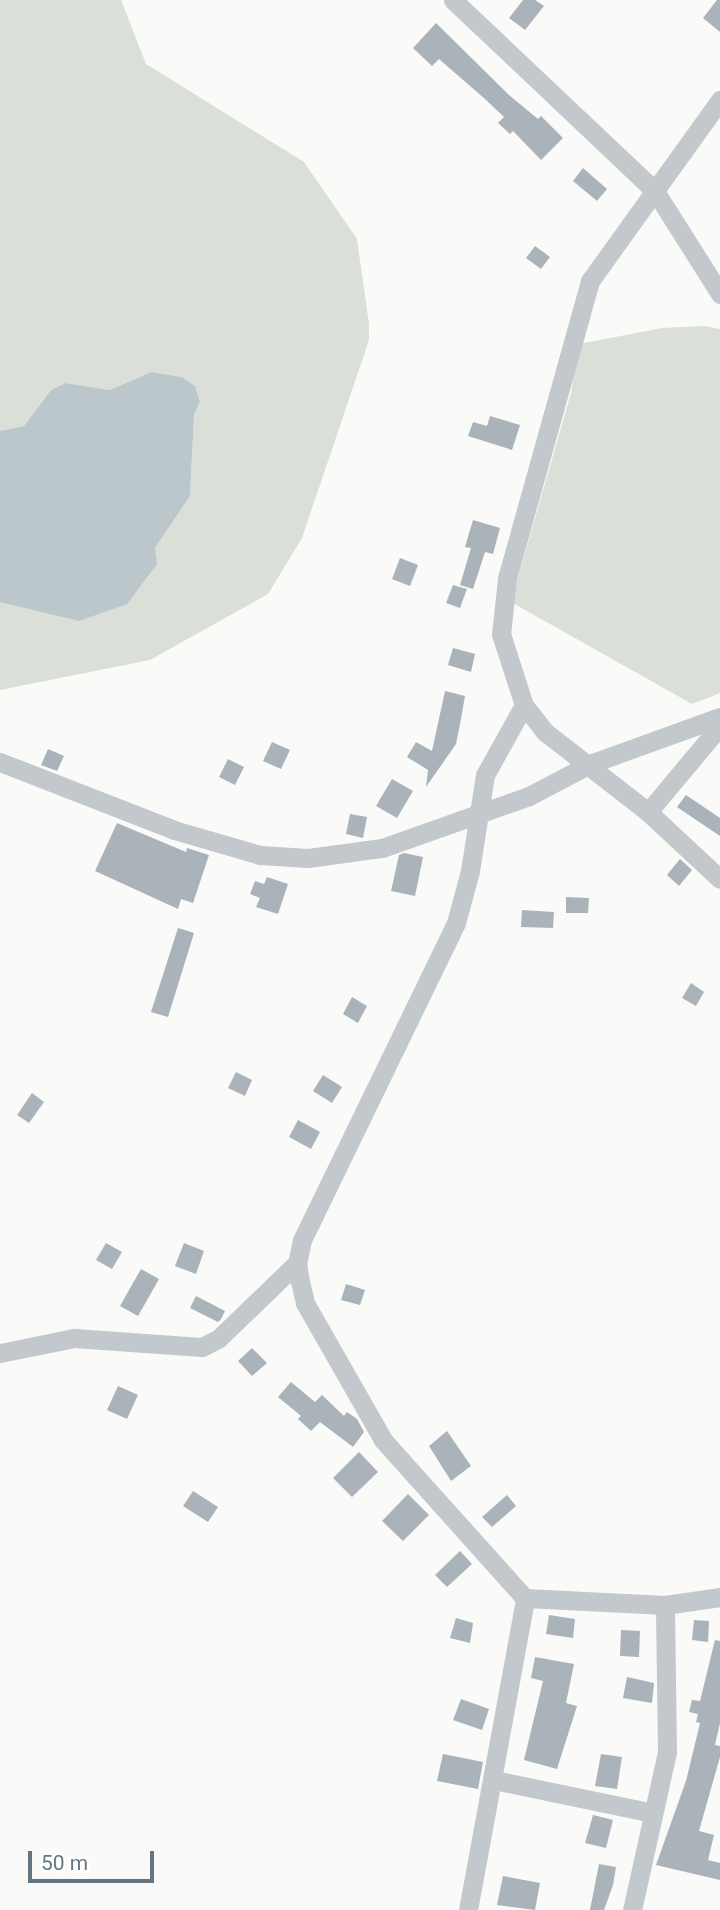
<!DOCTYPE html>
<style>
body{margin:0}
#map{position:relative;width:720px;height:1910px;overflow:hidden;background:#fafaf8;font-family:Roboto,sans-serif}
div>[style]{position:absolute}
.green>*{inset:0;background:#dadfd7}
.water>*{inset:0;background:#bbc7cb}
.building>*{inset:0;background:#aab3b9}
.minor>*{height:19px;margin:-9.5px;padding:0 9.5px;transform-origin:9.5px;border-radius:9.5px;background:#c3c8cc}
span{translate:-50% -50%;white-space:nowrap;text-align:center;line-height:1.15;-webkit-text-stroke:7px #fff;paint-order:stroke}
.scale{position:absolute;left:28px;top:1851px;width:126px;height:32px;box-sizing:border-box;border:4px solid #657683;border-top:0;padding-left:9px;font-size:21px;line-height:24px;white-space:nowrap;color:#657683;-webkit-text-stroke:5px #fff;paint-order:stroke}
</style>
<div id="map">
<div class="green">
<i style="clip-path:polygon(0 0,121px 0,146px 64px,304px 162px,357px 239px,369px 324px,369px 340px,302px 538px,268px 594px,150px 660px,0 690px,0 602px,155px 548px,190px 496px,194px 415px,200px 401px,195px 386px,182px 377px,151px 372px,110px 390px,65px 383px,51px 390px,24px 426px,0 431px)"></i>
<i style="clip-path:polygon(704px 326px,720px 329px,720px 693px,692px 704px,511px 602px,571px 393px,579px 344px,662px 328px)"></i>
</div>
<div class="water">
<i style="clip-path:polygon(151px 372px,182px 377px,195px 386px,200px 401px,194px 415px,190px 496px,155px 548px,157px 564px,127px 604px,79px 621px,0 602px,0 431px,24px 426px,51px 390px,65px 383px,110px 390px)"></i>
</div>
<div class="building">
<i style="clip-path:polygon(523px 0,535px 0,544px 6px,525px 30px,509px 18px)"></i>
<i style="clip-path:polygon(717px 0,720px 0,720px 32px,703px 18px)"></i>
<i style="clip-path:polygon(436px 23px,509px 95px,538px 119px,541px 116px,563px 138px,541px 160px,513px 131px,510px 134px,498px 123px,504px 117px,485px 99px,439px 59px,432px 66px,413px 48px)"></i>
<i style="clip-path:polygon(583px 168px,607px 189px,597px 201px,573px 181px)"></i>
<i style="clip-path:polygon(535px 246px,550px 257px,541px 269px,526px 258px)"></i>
<i style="clip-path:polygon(490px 416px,520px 425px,512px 450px,468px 436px,473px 422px,487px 426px)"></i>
<i style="clip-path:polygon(473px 520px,500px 528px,493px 554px,485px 552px,473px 589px,460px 585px,471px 548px,465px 547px)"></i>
<i style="clip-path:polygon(400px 558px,418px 565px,410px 586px,392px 579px)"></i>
<i style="clip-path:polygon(453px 585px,467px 589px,460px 608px,446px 603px)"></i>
<i style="clip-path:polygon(453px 648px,475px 654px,471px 672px,448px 665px)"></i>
<i style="clip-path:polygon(445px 691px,465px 696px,460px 724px,456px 744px,426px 787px,428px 770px,407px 757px,416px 742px,432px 751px)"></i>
<i style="clip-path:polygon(272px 742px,290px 750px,281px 769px,263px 761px)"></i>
<i style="clip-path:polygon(48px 749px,64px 756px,57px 771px,41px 765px)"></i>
<i style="clip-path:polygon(228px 759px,244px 767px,235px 785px,219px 777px)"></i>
<i style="clip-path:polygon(392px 779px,413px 791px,397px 818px,376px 806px)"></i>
<i style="clip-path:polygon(686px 795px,720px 818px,720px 836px,677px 807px)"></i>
<i style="clip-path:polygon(350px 814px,367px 817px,363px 838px,346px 834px)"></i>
<i style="clip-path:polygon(117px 823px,186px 852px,187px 848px,209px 855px,193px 903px,181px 899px,178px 909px,95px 871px)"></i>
<i style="clip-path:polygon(404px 853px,423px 857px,415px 896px,391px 891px,399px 855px)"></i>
<i style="clip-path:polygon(680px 859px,692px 870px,679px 886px,667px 875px)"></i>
<i style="clip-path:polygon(267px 877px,288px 884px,278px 914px,256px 907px,260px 898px,250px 894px,255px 881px,264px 884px)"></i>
<i style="clip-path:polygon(566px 897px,589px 898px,588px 913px,566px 913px)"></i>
<i style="clip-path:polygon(522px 910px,554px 912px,553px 928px,521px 927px)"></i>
<i style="clip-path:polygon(178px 928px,194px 933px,168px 1017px,151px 1012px)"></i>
<i style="clip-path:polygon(691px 983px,704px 992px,696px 1006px,682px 998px)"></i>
<i style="clip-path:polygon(352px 997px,367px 1006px,358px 1023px,343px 1014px)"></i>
<i style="clip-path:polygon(236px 1072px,252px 1080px,245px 1096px,228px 1088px)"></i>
<i style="clip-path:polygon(323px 1075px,342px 1087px,332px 1103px,313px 1091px)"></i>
<i style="clip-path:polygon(32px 1093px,44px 1102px,29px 1123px,17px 1115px)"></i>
<i style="clip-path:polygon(298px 1120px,320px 1132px,311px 1149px,289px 1137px)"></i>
<i style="clip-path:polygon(106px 1243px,122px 1252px,112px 1269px,96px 1260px)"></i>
<i style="clip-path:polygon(184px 1243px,204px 1251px,196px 1274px,175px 1266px)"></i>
<i style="clip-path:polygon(141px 1269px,159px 1279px,138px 1316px,120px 1306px)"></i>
<i style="clip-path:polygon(346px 1284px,365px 1290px,360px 1305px,341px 1300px)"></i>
<i style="clip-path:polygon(196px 1296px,225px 1311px,221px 1319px,218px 1322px,190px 1308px)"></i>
<i style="clip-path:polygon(252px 1348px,267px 1363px,252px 1376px,238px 1361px)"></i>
<i style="clip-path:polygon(291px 1382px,315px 1402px,322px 1395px,344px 1416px,347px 1412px,357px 1419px,364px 1432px,353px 1447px,320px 1422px,311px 1431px,298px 1419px,301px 1416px,278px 1397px)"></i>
<i style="clip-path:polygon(118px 1386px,138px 1395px,127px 1419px,107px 1410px)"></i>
<i style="clip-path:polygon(447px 1431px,471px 1466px,451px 1481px,429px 1446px)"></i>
<i style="clip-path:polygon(359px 1452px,378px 1472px,352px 1497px,333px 1478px)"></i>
<i style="clip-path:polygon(193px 1491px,218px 1507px,208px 1522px,183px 1506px)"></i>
<i style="clip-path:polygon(408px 1494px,429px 1515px,403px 1541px,382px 1521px)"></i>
<i style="clip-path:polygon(507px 1495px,516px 1506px,492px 1527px,482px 1517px)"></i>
<i style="clip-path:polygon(460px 1551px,472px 1564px,447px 1587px,435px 1575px)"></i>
<i style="clip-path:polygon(549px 1615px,575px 1619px,573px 1638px,546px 1634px)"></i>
<i style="clip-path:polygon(456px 1618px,473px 1623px,470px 1643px,450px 1638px)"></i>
<i style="clip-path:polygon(694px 1620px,709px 1621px,708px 1642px,692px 1640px)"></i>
<i style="clip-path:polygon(621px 1630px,640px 1631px,639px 1657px,620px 1656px)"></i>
<i style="clip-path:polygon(715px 1640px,720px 1641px,720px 1723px,715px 1745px,720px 1746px,720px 1757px,699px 1831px,714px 1835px,708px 1860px,720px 1863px,720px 1880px,656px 1865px,686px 1781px,700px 1723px,696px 1722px,698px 1714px,689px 1712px,692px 1700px,700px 1701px)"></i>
<i style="clip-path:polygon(535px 1657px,574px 1664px,566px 1703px,577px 1706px,557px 1769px,524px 1760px,543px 1681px,531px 1678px)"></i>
<i style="clip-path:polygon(627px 1677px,654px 1683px,652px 1703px,623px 1698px)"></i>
<i style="clip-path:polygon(461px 1699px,489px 1709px,482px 1730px,453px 1720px)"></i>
<i style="clip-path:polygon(443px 1754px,483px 1762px,478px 1789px,437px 1781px)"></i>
<i style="clip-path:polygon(601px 1754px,622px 1757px,617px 1789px,595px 1786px)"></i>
<i style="clip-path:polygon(593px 1815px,613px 1820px,606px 1848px,585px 1843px)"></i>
<i style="clip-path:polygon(599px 1864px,616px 1867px,613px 1885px,604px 1910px,590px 1910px)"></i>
<i style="clip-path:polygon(503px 1876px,540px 1883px,535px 1910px,497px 1905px)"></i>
</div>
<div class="minor">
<i style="left:453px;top:0;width:278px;rotate:43.4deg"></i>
<i style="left:655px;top:191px;width:122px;rotate:57.7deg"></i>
<i style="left:720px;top:100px;width:223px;rotate:125.7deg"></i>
<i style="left:590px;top:281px;width:309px;rotate:105.6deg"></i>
<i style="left:507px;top:579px;width:55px;rotate:96.2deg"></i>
<i style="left:501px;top:634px;width:75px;rotate:72.1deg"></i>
<i style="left:524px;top:705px;width:34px;rotate:52deg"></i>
<i style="left:545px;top:732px;width:130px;rotate:37.8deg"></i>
<i style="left:648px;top:812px;width:98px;rotate:42.9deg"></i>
<i style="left:524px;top:705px;width:80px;rotate:119.1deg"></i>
<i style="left:485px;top:775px;width:97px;rotate:98.9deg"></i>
<i style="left:470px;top:871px;width:54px;rotate:105.1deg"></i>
<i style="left:456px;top:923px;width:352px;rotate:115.9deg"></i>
<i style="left:302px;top:1240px;width:24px;rotate:102deg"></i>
<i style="left:297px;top:1263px;width:18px;rotate:81deg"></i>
<i style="left:300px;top:1281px;width:23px;rotate:77deg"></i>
<i style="left:305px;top:1303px;width:158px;rotate:60.3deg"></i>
<i style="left:383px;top:1440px;width:212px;rotate:48.1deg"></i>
<i style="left:525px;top:1598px;width:140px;rotate:2.9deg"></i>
<i style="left:665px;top:1605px;width:56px;rotate:-8.3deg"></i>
<i style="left:0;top:762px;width:187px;rotate:21.3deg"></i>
<i style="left:174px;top:830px;width:90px;rotate:16.2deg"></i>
<i style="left:260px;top:855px;width:48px;rotate:3.6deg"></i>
<i style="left:308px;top:858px;width:75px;rotate:-7.7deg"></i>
<i style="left:382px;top:848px;width:156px;rotate:-19.5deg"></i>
<i style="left:529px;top:796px;width:69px;rotate:-27.7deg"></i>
<i style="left:590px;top:764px;width:138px;rotate:-19.9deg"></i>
<i style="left:648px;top:812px;width:112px;rotate:-50.1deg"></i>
<i style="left:0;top:1353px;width:76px;rotate:-11.5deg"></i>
<i style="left:74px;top:1338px;width:128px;rotate:4deg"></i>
<i style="left:202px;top:1347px;width:18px;rotate:-27deg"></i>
<i style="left:218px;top:1339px;width:110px;rotate:-43.9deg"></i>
<i style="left:494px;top:1780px;width:162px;rotate:11.7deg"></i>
<i style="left:468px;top:1910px;width:317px;rotate:-79.6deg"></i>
<i style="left:632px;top:1910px;width:162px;rotate:-77.5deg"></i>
<i style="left:667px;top:1752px;width:147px;rotate:-90.8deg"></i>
</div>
<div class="scale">50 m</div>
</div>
